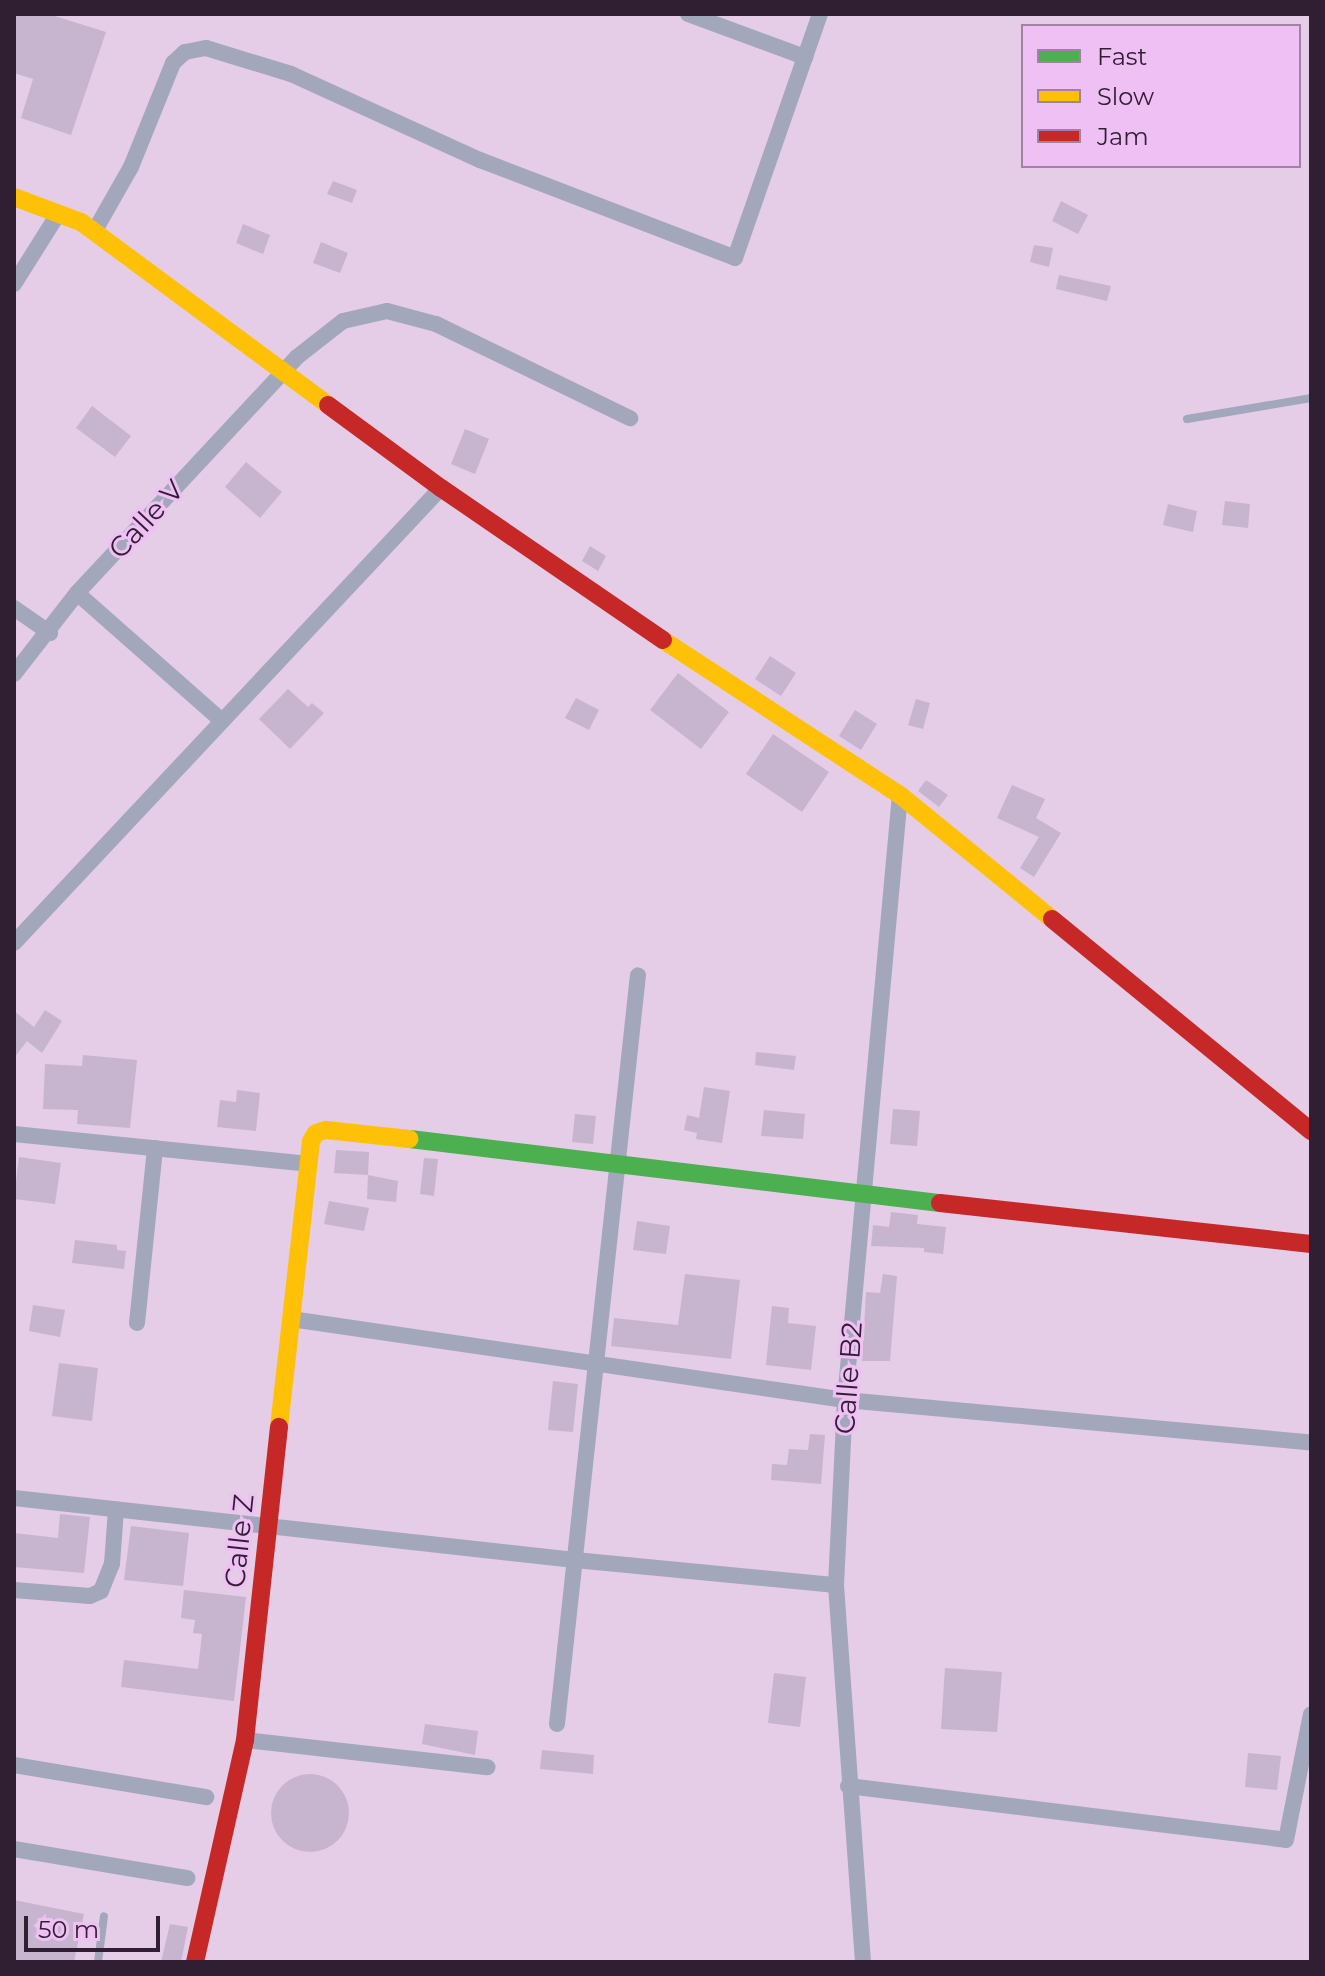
<!DOCTYPE html>
<style>
body{margin:0}
#map{position:relative;width:1325px;height:1976px;overflow:hidden;background:#e5cce7;font-family:Montserrat,sans-serif}
div>[style]{position:absolute}
.building>*{inset:0;background:#c7b5d0}
.round{border-radius:50%}
.lane>*{height:8px;margin:-4px;padding:0 4px;transform-origin:4px;border-radius:4px;background:#a3a7bc}
.street>*{height:16px;margin:-8px;padding:0 8px;transform-origin:8px;border-radius:8px;background:#a3a7bc}
.fast>*{height:18px;margin:-9px;padding:0 9px;transform-origin:9px;border-radius:9px;background:#4caf50}
.slow>*{height:18px;margin:-9px;padding:0 9px;transform-origin:9px;border-radius:9px;background:#ffc107}
.jam>*{height:18px;margin:-9px;padding:0 9px;transform-origin:9px;border-radius:9px;background:#c62828}
span{translate:-50% -50%;white-space:nowrap;text-align:center;line-height:1.15;-webkit-text-stroke:6px #efc0f3;paint-order:stroke}
.street-label{font-size:28px;color:#301f32}
.frame{position:absolute;inset:0;border:16px solid #301f32;pointer-events:none}
.legend{position:absolute;left:1021px;top:24px;width:280px;height:144px;box-sizing:border-box;background:#efc0f3;border:2px solid #a380a6;margin:0;padding:10px 14px;list-style:none;font-size:24px;color:#301f32}
.legend li{display:flex;align-items:center;gap:16px;height:40px}
.legend b{width:40px;border:2px solid #a380a6}
.scale{position:absolute;left:24px;top:1916px;width:136px;height:36px;box-sizing:border-box;border:4px solid #301f32;border-top:0;padding-left:10px;font-size:24px;line-height:28px;white-space:nowrap;color:#301f32;-webkit-text-stroke:6px #efc0f3;paint-order:stroke}
</style>
<div id="map">
<div class="building">
<i style="clip-path:polygon(14px 14px,48px 14px,106px 32px,71px 135px,21px 118px,33px 79px,14px 73px)"></i>
<i style="clip-path:polygon(333px 181px,357px 190px,352px 203px,327px 194px)"></i>
<i style="clip-path:polygon(1061px 201px,1088px 215px,1078px 234px,1052px 221px)"></i>
<i style="clip-path:polygon(243px 224px,270px 235px,263px 254px,236px 243px)"></i>
<i style="clip-path:polygon(321px 242px,348px 253px,340px 273px,313px 263px)"></i>
<i style="clip-path:polygon(1034px 245px,1053px 248px,1049px 267px,1030px 262px)"></i>
<i style="clip-path:polygon(1059px 275px,1111px 286px,1107px 301px,1056px 289px)"></i>
<i style="clip-path:polygon(92px 406px,131px 436px,115px 457px,76px 428px)"></i>
<i style="clip-path:polygon(465px 429px,489px 439px,475px 474px,451px 464px)"></i>
<i style="clip-path:polygon(246px 462px,282px 492px,260px 518px,225px 487px)"></i>
<i style="clip-path:polygon(1225px 501px,1250px 504px,1248px 528px,1222px 525px)"></i>
<i style="clip-path:polygon(1168px 504px,1197px 511px,1193px 532px,1163px 525px)"></i>
<i style="clip-path:polygon(590px 546px,606px 556px,598px 571px,582px 561px)"></i>
<i style="clip-path:polygon(770px 656px,796px 673px,781px 696px,755px 679px)"></i>
<i style="clip-path:polygon(678px 673px,729px 712px,701px 749px,650px 710px)"></i>
<i style="clip-path:polygon(288px 689px,308px 707px,312px 703px,324px 713px,290px 749px,259px 719px)"></i>
<i style="clip-path:polygon(576px 698px,599px 710px,589px 730px,565px 718px)"></i>
<i style="clip-path:polygon(916px 699px,930px 703px,923px 729px,908px 725px)"></i>
<i style="clip-path:polygon(855px 710px,877px 724px,861px 750px,839px 736px)"></i>
<i style="clip-path:polygon(773px 734px,829px 772px,802px 812px,746px 774px)"></i>
<i style="clip-path:polygon(926px 780px,948px 795px,939px 807px,918px 791px)"></i>
<i style="clip-path:polygon(1012px 785px,1045px 799px,1036px 818px,1061px 833px,1034px 877px,1020px 868px,1039px 837px,997px 818px)"></i>
<i style="clip-path:polygon(45px 1010px,62px 1021px,42px 1053px,27px 1041px,14px 1058px,14px 1011px,34px 1027px)"></i>
<i style="clip-path:polygon(756px 1052px,796px 1056px,794px 1070px,755px 1065px)"></i>
<i style="clip-path:polygon(83px 1055px,137px 1060px,130px 1128px,77px 1124px,78px 1110px,43px 1109px,45px 1064px,82px 1066px)"></i>
<i style="clip-path:polygon(704px 1087px,730px 1091px,722px 1143px,696px 1139px,697px 1133px,684px 1130px,687px 1115px,699px 1118px)"></i>
<i style="clip-path:polygon(237px 1090px,260px 1093px,256px 1131px,217px 1127px,220px 1100px,236px 1102px)"></i>
<i style="clip-path:polygon(893px 1109px,920px 1111px,917px 1146px,890px 1144px)"></i>
<i style="clip-path:polygon(764px 1110px,805px 1114px,803px 1139px,761px 1136px)"></i>
<i style="clip-path:polygon(575px 1114px,596px 1116px,593px 1144px,572px 1142px)"></i>
<i style="clip-path:polygon(336px 1150px,369px 1152px,368px 1175px,334px 1173px)"></i>
<i style="clip-path:polygon(19px 1157px,61px 1163px,55px 1204px,14px 1199px)"></i>
<i style="clip-path:polygon(424px 1158px,438px 1159px,434px 1196px,420px 1194px)"></i>
<i style="clip-path:polygon(368px 1175px,398px 1181px,396px 1202px,367px 1199px)"></i>
<i style="clip-path:polygon(329px 1201px,369px 1208px,364px 1231px,324px 1224px)"></i>
<i style="clip-path:polygon(891px 1212px,918px 1215px,917px 1224px,946px 1227px,943px 1254px,924px 1252px,924px 1248px,871px 1246px,873px 1225px,889px 1227px)"></i>
<i style="clip-path:polygon(637px 1221px,670px 1226px,666px 1254px,633px 1250px)"></i>
<i style="clip-path:polygon(75px 1240px,117px 1245px,117px 1250px,126px 1251px,124px 1269px,72px 1263px)"></i>
<i style="clip-path:polygon(685px 1274px,740px 1280px,731px 1359px,611px 1346px,614px 1318px,678px 1325px)"></i>
<i style="clip-path:polygon(883px 1274px,897px 1276px,890px 1361px,862px 1361px,866px 1292px,880px 1293px)"></i>
<i style="clip-path:polygon(33px 1305px,65px 1310px,60px 1337px,29px 1331px)"></i>
<i style="clip-path:polygon(772px 1306px,789px 1308px,788px 1323px,816px 1326px,811px 1370px,766px 1365px)"></i>
<i style="clip-path:polygon(59px 1363px,98px 1368px,92px 1421px,52px 1416px)"></i>
<i style="clip-path:polygon(553px 1381px,578px 1384px,573px 1432px,548px 1430px)"></i>
<i style="clip-path:polygon(810px 1434px,825px 1435px,821px 1484px,771px 1480px,772px 1464px,787px 1465px,789px 1449px,808px 1450px)"></i>
<i style="clip-path:polygon(60px 1514px,90px 1517px,84px 1573px,14px 1567px,14px 1533px,58px 1538px)"></i>
<i style="clip-path:polygon(131px 1526px,189px 1533px,183px 1586px,124px 1580px)"></i>
<i style="clip-path:polygon(184px 1590px,246px 1597px,234px 1701px,121px 1687px,124px 1660px,198px 1669px,202px 1634px,193px 1633px,195px 1620px,181px 1618px)"></i>
<i style="clip-path:polygon(945px 1668px,1002px 1672px,997px 1732px,941px 1729px)"></i>
<i style="clip-path:polygon(774px 1673px,806px 1677px,800px 1727px,768px 1723px)"></i>
<i style="clip-path:polygon(425px 1724px,478px 1731px,475px 1755px,422px 1744px)"></i>
<i style="clip-path:polygon(542px 1750px,594px 1755px,593px 1774px,540px 1769px)"></i>
<i style="clip-path:polygon(1248px 1753px,1281px 1756px,1277px 1790px,1245px 1787px)"></i>
<i class="round" style="left:271px;top:1774px;width:78px;height:78px"></i>
<i style="clip-path:polygon(14px 1900px,84px 1914px,74px 1962px,14px 1960px)"></i>
<i style="clip-path:polygon(170px 1924px,188px 1927px,181px 1962px,161px 1962px)"></i>
</div>
<div class="lane">
<i style="left:1187px;top:419px;width:126px;rotate:-9.6deg"></i>
<i style="left:98px;top:1962px;width:46px;rotate:-82.6deg"></i>
</div>
<div class="street">
<i style="left:688px;top:14px;width:125px;rotate:20.2deg"></i>
<i style="left:94px;top:232px;width:75px;rotate:-60.4deg"></i>
<i style="left:131px;top:167px;width:112px;rotate:-68deg"></i>
<i style="left:173px;top:63px;width:16px;rotate:-43deg"></i>
<i style="left:185px;top:52px;width:21px;rotate:-11deg"></i>
<i style="left:206px;top:48px;width:89px;rotate:17deg"></i>
<i style="left:291px;top:74px;width:208px;rotate:24.5deg"></i>
<i style="left:480px;top:160px;width:273px;rotate:21deg"></i>
<i style="left:735px;top:258px;width:258px;rotate:-70.8deg"></i>
<i style="left:14px;top:284px;width:83px;rotate:-57.8deg"></i>
<i style="left:77px;top:593px;width:193px;rotate:41.4deg"></i>
<i style="left:14px;top:608px;width:44px;rotate:34.8deg"></i>
<i style="left:14px;top:674px;width:103px;rotate:-52.1deg"></i>
<i style="left:77px;top:593px;width:323px;rotate:-47deg"></i>
<i style="left:297px;top:357px;width:58px;rotate:-38deg"></i>
<i style="left:343px;top:321px;width:45px;rotate:-12.8deg"></i>
<i style="left:387px;top:311px;width:51px;rotate:14.9deg"></i>
<i style="left:436px;top:324px;width:216px;rotate:25.9deg"></i>
<i style="left:14px;top:943px;width:624px;rotate:-46.82deg"></i>
<i style="left:14px;top:1134px;width:296px;rotate:5.8deg"></i>
<i style="left:291px;top:1319px;width:560px;rotate:8.32deg"></i>
<i style="left:845px;top:1400px;width:468px;rotate:5.2deg"></i>
<i style="left:137px;top:1323px;width:176px;rotate:-84.1deg"></i>
<i style="left:14px;top:1498px;width:564px;rotate:6.31deg"></i>
<i style="left:575px;top:1560px;width:262px;rotate:5.5deg"></i>
<i style="left:14px;top:1590px;width:76px;rotate:4.5deg"></i>
<i style="left:90px;top:1596px;width:12px;rotate:-24deg"></i>
<i style="left:101px;top:1591px;width:29px;rotate:-68deg"></i>
<i style="left:112px;top:1564px;width:55px;rotate:-85.8deg"></i>
<i style="left:557px;top:1724px;width:753px;rotate:-83.83deg"></i>
<i style="left:245px;top:1740px;width:244px;rotate:6.4deg"></i>
<i style="left:14px;top:1765px;width:195px;rotate:9.5deg"></i>
<i style="left:848px;top:1786px;width:441px;rotate:7deg"></i>
<i style="left:1286px;top:1840px;width:128px;rotate:-78.8deg"></i>
<i style="left:14px;top:1849px;width:176px;rotate:9.5deg"></i>
<i style="left:863px;top:1962px;width:378px;rotate:-94.1deg"></i>
<i style="left:836px;top:1585px;width:185px;rotate:-87.2deg"></i>
<i style="left:845px;top:1400px;width:607px;rotate:-84.81deg"></i>
</div>
<div class="fast">
<i style="left:410px;top:1139px;width:534px;rotate:6.89deg"></i>
</div>
<div class="slow">
<i style="left:14px;top:197px;width:72px;rotate:20.5deg"></i>
<i style="left:81px;top:222px;width:307px;rotate:36.5deg"></i>
<i style="left:663px;top:640px;width:283px;rotate:33.2deg"></i>
<i style="left:900px;top:795px;width:196px;rotate:39.2deg"></i>
<i style="left:279px;top:1427px;width:288px;rotate:-83.6deg"></i>
<i style="left:311px;top:1141px;width:9px;rotate:-58deg"></i>
<i style="left:316px;top:1133px;width:10px;rotate:-17deg"></i>
<i style="left:326px;top:1130px;width:84px;rotate:6.1deg"></i>
</div>
<div class="jam">
<i style="left:328px;top:405px;width:140px;rotate:36.3deg"></i>
<i style="left:441px;top:488px;width:269px;rotate:34.4deg"></i>
<i style="left:1052px;top:919px;width:335px;rotate:39.3deg"></i>
<i style="left:940px;top:1203px;width:373px;rotate:6.3deg"></i>
<i style="left:195px;top:1962px;width:228px;rotate:-77.3deg"></i>
<i style="left:245px;top:1740px;width:315px;rotate:-83.8deg"></i>
</div>
<div class="street-label">
<span style="left:146px;top:519px;rotate:-47deg">Calle V</span>
<span style="left:848px;top:1378px;rotate:-86deg">Calle B2</span>
<span style="left:239px;top:1541px;rotate:-84deg">Calle Z</span>
</div>
<div class="frame"></div>
<ul class="legend">
<li><b style="height:10px;background:#4caf50"></b>Fast</li>
<li><b style="height:10px;background:#ffc107"></b>Slow</li>
<li><b style="height:10px;background:#c62828"></b>Jam</li>
</ul>
<div class="scale">50 m</div>
</div>
